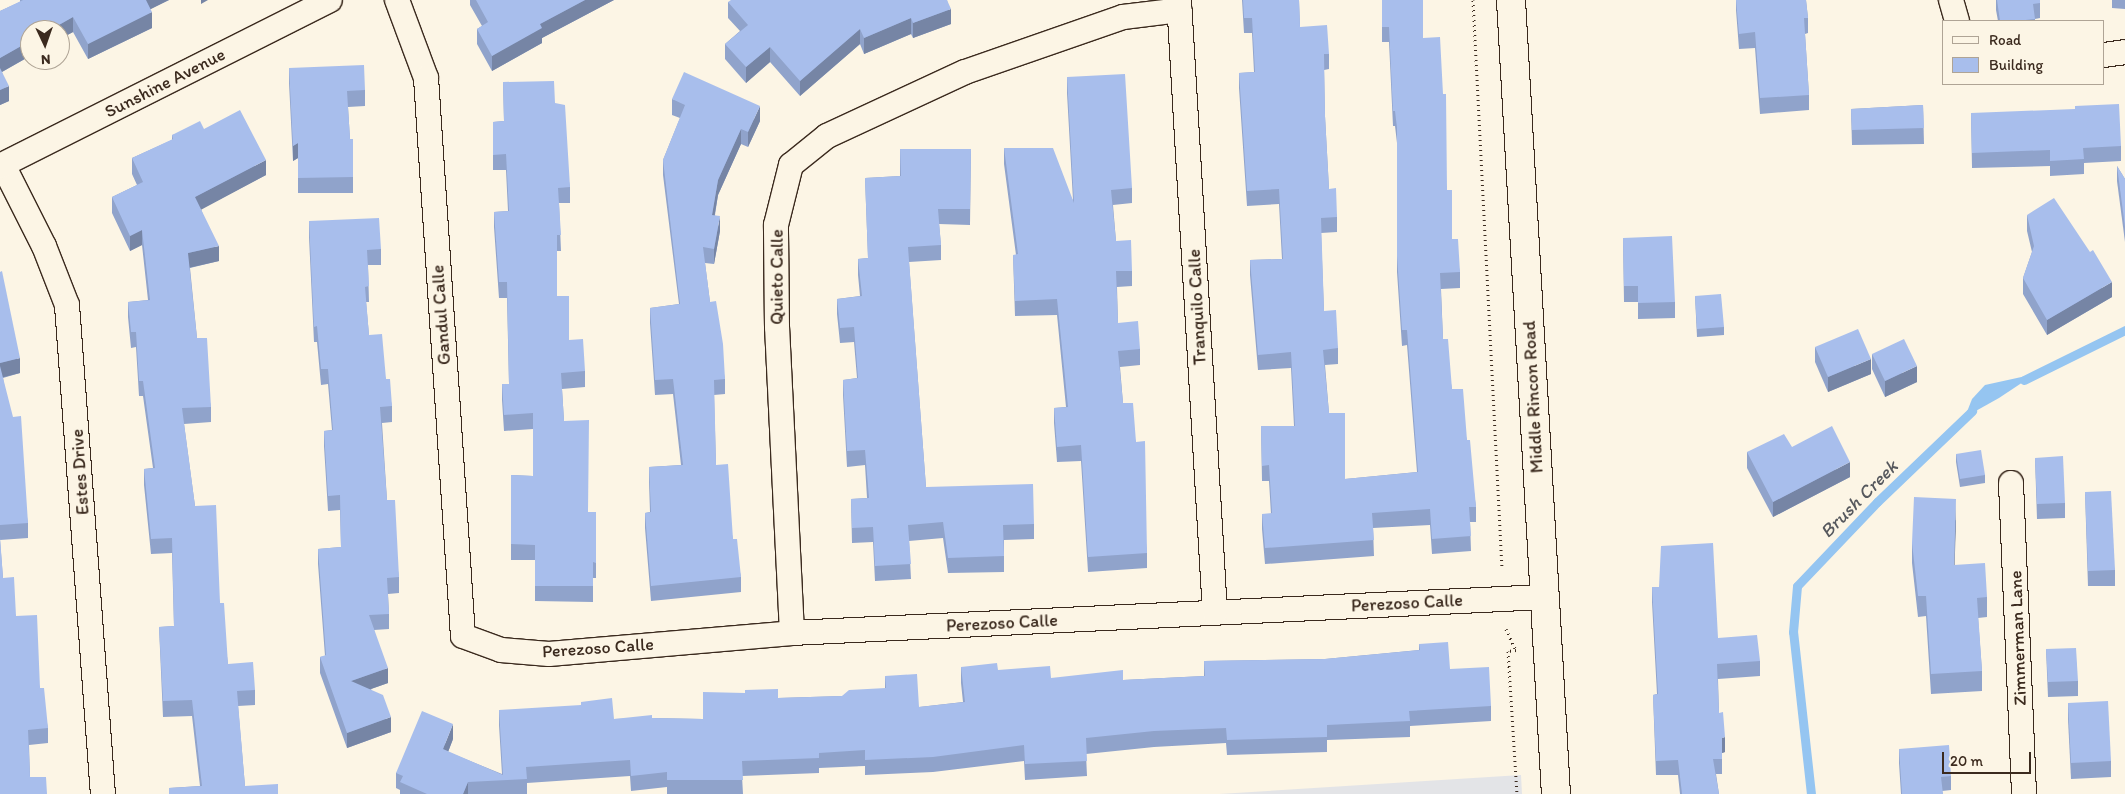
<!DOCTYPE html>
<style>
body{margin:0}
#map{position:relative;width:2125px;height:794px;overflow:hidden;background:#fcf5e5;font-family:Itim,sans-serif}
div>[style]{position:absolute}
.built>*{inset:0;background:#e3e4e7}
.water>*{inset:0;background:#95c5f1}
.stream>*{height:9px;margin:-4.5px;padding:0 4.5px;transform-origin:4.5px;border-radius:4.5px;background:#95c5f1}
.path>*{height:3px;margin-top:-1.5px;transform-origin:0;background:repeating-linear-gradient(90deg,#3b2a1e 0 1px,transparent 0 5px)}
.roads{filter:drop-shadow(1px 0 #3b2a1e) drop-shadow(-1px 0 #3b2a1e) drop-shadow(0 1px #3b2a1e) drop-shadow(0 -1px #3b2a1e)}
.minor>*{height:24px;margin:-12px;padding:0 12px;transform-origin:12px;border-radius:12px;background:#fcf5e5}
.tertiary>*{height:28px;margin:-14px;padding:0 14px;transform-origin:14px;border-radius:14px;background:#fcf5e5}
.wall>*{inset:0;background:#90a3cb}
.shaded-wall>*{inset:0;background:#7685a5}
.building>*{inset:0;background:#a8beec}
span{translate:-50% -50%;white-space:nowrap;text-align:center;line-height:1.15;-webkit-text-stroke:4px #fcf5e5;paint-order:stroke}
.street-label{font-size:18px;color:#3b2a1e}
.water-label{font-size:19px;color:#56585d;font-style:italic}
.legend{position:absolute;left:1942px;top:20px;width:162px;height:65px;box-sizing:border-box;background:#fcf5e5;border:1px solid #afa495;margin:0;padding:6px 9px;list-style:none;font-size:15px;color:#3b2a1e}
.legend li{display:flex;align-items:center;gap:10px;height:25px}
.legend b{width:25px;border:1px solid #afa495}
.north{position:absolute;left:20px;top:20px;width:50px;height:50px;box-sizing:border-box;background:#fcf5e5;border:1px solid #afa495;border-radius:50%;rotate:177deg;font-size:14px;font-weight:700;line-height:20px;text-align:center;color:#3b2a1e}
.north::after{content:'';display:block;margin:auto;width:18px;height:22px;background:#3b2a1e;clip-path:polygon(50% 0,100% 100%,50% 72%,0 100%)}
.scale{position:absolute;left:1942px;top:752px;width:89px;height:22px;box-sizing:border-box;border:2px solid #3b2a1e;border-top:0;padding-left:6px;font-size:15px;line-height:18px;white-space:nowrap;color:#3b2a1e;-webkit-text-stroke:4px #fcf5e5;paint-order:stroke}
</style>
<div id="map">
<div class="built">
<i style="clip-path:polygon(1521px 775px,1522px 794px,1219px 794px)"></i>
</div>
<div class="water">
<i style="clip-path:polygon(2035px 374px,1999px 398px,1965px 417px,1972px 399px,1985px 385px)"></i>
</div>
<div class="stream">
<i style="left:2024px;top:380px;width:113px;rotate:-26.3deg"></i>
<i style="left:1811px;top:794px;width:163px;rotate:-96.3deg"></i>
<i style="left:1793px;top:632px;width:46px;rotate:-85deg"></i>
<i style="left:1797px;top:586px;width:116px;rotate:-46.4deg"></i>
<i style="left:1877px;top:502px;width:132px;rotate:-43.8deg"></i>
</div>
<div class="path">
<i style="left:1473px;top:0;width:570px;rotate:87.08deg"></i>
<i style="left:1506px;top:629px;width:23px;rotate:65deg"></i>
<i style="left:1516px;top:650px;width:8px;rotate:173deg"></i>
<i style="left:1508px;top:651px;width:143px;rotate:86.4deg"></i>
</div>
<div class="roads">
<div class="minor">
<i style="left:397px;top:0;width:83px;rotate:69.6deg"></i>
<i style="left:426px;top:78px;width:559px;rotate:86.21deg"></i>
<i style="left:463px;top:636px;width:40px;rotate:20.2deg"></i>
<i style="left:501px;top:650px;width:48px;rotate:4.8deg"></i>
<i style="left:549px;top:654px;width:244px;rotate:-4.9deg"></i>
<i style="left:792px;top:633px;width:754px;rotate:-2.74deg"></i>
<i style="left:1179px;top:0;width:614px;rotate:86.64deg"></i>
<i style="left:1951px;top:0;width:22px;rotate:74deg"></i>
<i style="left:2104px;top:55px;width:21px;rotate:-8deg"></i>
<i style="left:3px;top:165px;width:91px;rotate:63.2deg"></i>
<i style="left:44px;top:246px;width:63px;rotate:68.7deg"></i>
<i style="left:67px;top:305px;width:490px;rotate:85.8deg"></i>
<i style="left:0;top:166px;width:369px;rotate:-26.7deg"></i>
<i style="left:2011px;top:483px;width:311px;rotate:87.6deg"></i>
<i style="left:792px;top:633px;width:306px;rotate:-92.8deg"></i>
<i style="left:777px;top:327px;width:102px;rotate:-90.6deg"></i>
<i style="left:776px;top:225px;width:62px;rotate:-76deg"></i>
<i style="left:791px;top:165px;width:46px;rotate:-38.9deg"></i>
<i style="left:827px;top:136px;width:152px;rotate:-24.9deg"></i>
<i style="left:965px;top:72px;width:167px;rotate:-19.2deg"></i>
<i style="left:1123px;top:17px;width:57px;rotate:-7deg"></i>
</div>
<div class="tertiary">
<i style="left:1511px;top:0;width:795px;rotate:86.76deg"></i>
</div>
</div>
<div class="wall">
<i style="clip-path:polygon(20px 0,169px 0,150px 9px,152px 28px,88px 59px,73px 32px,60px 39px,60px 30px,30px 30px,30px 56px,2px 72px,9px 101px,0 105px,0 11px,20px 2px)"></i>
<i style="clip-path:polygon(470px 0,614px 0,542px 38px,542px 43px,492px 71px,477px 44px,477px 29px,482px 26px,470px 5px)"></i>
<i style="clip-path:polygon(947px 0,951px 24px,913px 38px,911px 34px,864px 54px,860px 44px,800px 96px,770px 62px,746px 83px,725px 59px,725px 44px,740px 31px,728px 18px,728px 2px)"></i>
<i style="clip-path:polygon(1242px 0,1299px 0,1300px 27px,1329px 54px,1329px 69px,1324px 70px,1325px 116px,1329px 189px,1337px 217px,1337px 232px,1321px 233px,1324px 311px,1338px 348px,1338px 364px,1325px 365px,1329px 413px,1345px 479px,1417px 472px,1407px 345px,1402px 346px,1397px 272px,1397px 143px,1395px 126px,1393px 126px,1389px 42px,1382px 42px,1382px 0,1423px 38px,1447px 190px,1452px 239px,1460px 272px,1460px 288px,1441px 289px,1443px 339px,1452px 389px,1467px 440px,1476px 507px,1476px 522px,1470px 522px,1471px 551px,1432px 554px,1430px 525px,1373px 528px,1374px 556px,1265px 564px,1262px 529px,1262px 514px,1271px 514px,1269px 481px,1262px 481px,1261px 426px,1294px 426px,1291px 368px,1258px 370px,1250px 275px,1250px 260px,1282px 259px,1279px 204px,1247px 206px,1239px 88px,1239px 73px,1254px 72px,1252px 33px,1244px 33px)"></i>
<i style="clip-path:polygon(1736px 0,1806px 0,1808px 18px,1808px 33px,1805px 34px,1809px 95px,1809px 110px,1760px 114px,1755px 48px,1739px 49px,1736px 10px)"></i>
<i style="clip-path:polygon(1996px 0,2040px 0,2040px 18px,2035px 19px,2035px 21px,1998px 21px,1996px 10px)"></i>
<i style="clip-path:polygon(2112px 0,2125px 0,2125px 9px,2112px 8px)"></i>
<i style="clip-path:polygon(289px 68px,365px 90px,365px 106px,348px 107px,350px 139px,353px 139px,353px 193px,298px 193px,298px 158px,293px 161px,289px 83px)"></i>
<i style="clip-path:polygon(1067px 77px,1132px 188px,1132px 203px,1113px 205px,1116px 241px,1132px 271px,1132px 286px,1117px 287px,1118px 323px,1140px 349px,1140px 365px,1120px 367px,1123px 403px,1136px 442px,1147px 553px,1147px 568px,1088px 572px,1081px 461px,1057px 462px,1054px 423px,1054px 408px,1066px 407px,1057px 315px,1015px 316px,1013px 255px,1016px 255px,1004px 164px,1004px 148px,1073px 200px,1067px 93px)"></i>
<i style="clip-path:polygon(503px 82px,555px 103px,570px 187px,570px 203px,559px 203px,561px 251px,557px 251px,557px 296px,569px 340px,585px 371px,585px 387px,562px 389px,564px 421px,588px 512px,596px 512px,596px 578px,593px 578px,593px 602px,535px 601px,535px 560px,511px 560px,511px 475px,533px 476px,533px 429px,504px 431px,502px 400px,502px 384px,509px 384px,507px 298px,499px 298px,494px 227px,494px 212px,508px 211px,506px 170px,493px 170px,493px 122px,504px 121px)"></i>
<i style="clip-path:polygon(672px 99px,760px 121px,748px 147px,741px 144px,718px 195px,715px 215px,720px 231px,714px 264px,705px 263px,710px 302px,725px 379px,725px 394px,714px 395px,716px 465px,733px 539px,741px 577px,741px 592px,651px 601px,645px 528px,645px 513px,650px 512px,649px 482px,649px 467px,681px 465px,673px 394px,655px 395px,650px 323px,650px 308px,679px 304px,663px 175px,663px 160px,680px 118px,672px 115px)"></i>
<i style="clip-path:polygon(1923px 105px,1924px 144px,1852px 145px,1851px 109px)"></i>
<i style="clip-path:polygon(1971px 113px,2121px 146px,2121px 161px,2084px 163px,2084px 174px,2050px 176px,2050px 166px,1972px 168px)"></i>
<i style="clip-path:polygon(204px 129px,266px 175px,201px 209px,219px 261px,190px 268px,197px 338px,211px 407px,211px 422px,184px 424px,195px 506px,220px 603px,228px 664px,255px 690px,255px 705px,238px 706px,245px 786px,278px 794px,169px 794px,169px 788px,200px 786px,192px 716px,163px 717px,159px 627px,174px 626px,172px 553px,151px 554px,144px 485px,144px 469px,153px 468px,143px 396px,139px 396px,136px 347px,131px 348px,128px 317px,128px 302px,148px 300px,142px 245px,130px 251px,112px 213px,112px 197px,137px 185px,132px 174px,132px 158px,172px 140px,172px 135px)"></i>
<i style="clip-path:polygon(900px 149px,971px 149px,970px 225px,939px 224px,941px 245px,941px 260px,909px 262px,926px 487px,1034px 524px,1034px 539px,1004px 540px,1004px 572px,948px 573px,943px 538px,909px 541px,911px 579px,875px 581px,873px 542px,852px 543px,851px 499px,867px 498px,865px 465px,847px 467px,843px 395px,843px 380px,857px 378px,854px 342px,840px 343px,837px 314px,837px 299px,860px 296px,858px 275px,858px 259px,868px 258px,865px 178px,900px 176px)"></i>
<i style="clip-path:polygon(2117px 166px,2125px 179px,2125px 242px,2117px 181px)"></i>
<i style="clip-path:polygon(2027px 215px,2112px 297px,2047px 335px,2023px 294px,2023px 278px,2032px 252px,2027px 231px)"></i>
<i style="clip-path:polygon(309px 221px,381px 249px,381px 265px,368px 265px,369px 302px,366px 302px,369px 335px,386px 379px,392px 406px,392px 422px,382px 423px,387px 500px,399px 577px,399px 593px,388px 594px,389px 614px,389px 629px,374px 630px,388px 683px,371px 689px,391px 732px,347px 748px,320px 673px,320px 657px,325px 656px,318px 564px,318px 549px,341px 547px,340px 510px,328px 511px,324px 446px,324px 431px,332px 430px,328px 384px,321px 385px,317px 342px,314px 342px,309px 237px)"></i>
<i style="clip-path:polygon(1623px 238px,1675px 302px,1675px 318px,1638px 319px,1638px 302px,1624px 302px)"></i>
<i style="clip-path:polygon(0 272px,20px 373px,3px 378px,28px 523px,28px 538px,0 540px,3px 578px,40px 688px,48px 728px,48px 743px,29px 745px,30px 777px,0 794px)"></i>
<i style="clip-path:polygon(1695px 296px,1724px 327px,1724px 335px,1697px 337px)"></i>
<i style="clip-path:polygon(1815px 347px,1871px 374px,1828px 392px,1815px 362px)"></i>
<i style="clip-path:polygon(1872px 354px,1917px 382px,1885px 397px,1872px 369px)"></i>
<i style="clip-path:polygon(1792px 447px,1850px 477px,1773px 517px,1747px 468px,1747px 452px)"></i>
<i style="clip-path:polygon(1956px 454px,1985px 475px,1985px 483px,1960px 487px,1956px 462px)"></i>
<i style="clip-path:polygon(2035px 458px,2065px 503px,2065px 518px,2037px 519px)"></i>
<i style="clip-path:polygon(2085px 492px,2115px 570px,2115px 586px,2088px 586px)"></i>
<i style="clip-path:polygon(1956px 520px,1954px 565px,1987px 597px,1987px 617px,1978px 618px,1982px 671px,1982px 691px,1931px 694px,1926px 616px,1918px 617px,1912px 563px,1912px 543px)"></i>
<i style="clip-path:polygon(1652px 587px,1718px 638px,1760px 661px,1760px 676px,1718px 679px,1719px 713px,1725px 752px,1722px 753px,1722px 774px,1716px 774px,1719px 794px,1680px 794px,1678px 775px,1656px 775px,1653px 695px,1657px 694px,1652px 602px)"></i>
<i style="clip-path:polygon(1419px 644px,1450px 669px,1491px 706px,1491px 721px,1410px 726px,1410px 737px,1327px 740px,1327px 752px,1227px 755px,1226px 743px,1154px 747px,1086px 754px,1087px 776px,1025px 780px,1024px 761px,933px 772px,865px 775px,865px 766px,819px 768px,819px 773px,742px 776px,743px 794px,667px 794px,667px 787px,631px 791px,630px 776px,527px 783px,527px 794px,400px 794px,400px 790px,396px 788px,396px 773px,453px 739px,448px 752px,502px 774px,499px 725px,499px 710px,614px 719px,652px 718px,703px 719px,778px 698px,842px 696px,885px 689px,885px 676px,919px 707px,963px 702px,961px 683px,961px 667px,998px 670px,1051px 678px,1123px 680px,1204px 676px,1204px 661px,1325px 659px,1419px 650px)"></i>
<i style="clip-path:polygon(2046px 649px,2078px 681px,2078px 696px,2048px 697px)"></i>
<i style="clip-path:polygon(2068px 703px,2111px 761px,2111px 777px,2071px 779px,2068px 719px)"></i>
<i style="clip-path:polygon(1899px 749px,1951px 776px,1951px 790px,1942px 791px,1943px 794px,1901px 794px,1899px 763px)"></i>
</div>
<div class="shaded-wall">
<i style="clip-path:polygon(145px 0,169px 0,145px 12px)"></i>
<i style="clip-path:polygon(201px 0,208px 0,201px 4px)"></i>
<i style="clip-path:polygon(585px 0,614px 0,542px 38px,542px 43px,492px 71px,492px 56px,540px 24px)"></i>
<i style="clip-path:polygon(951px 9px,951px 24px,913px 38px,913px 23px)"></i>
<i style="clip-path:polygon(152px 12px,152px 28px,88px 59px,88px 44px)"></i>
<i style="clip-path:polygon(73px 17px,73px 32px,60px 39px,60px 30px,50px 30px)"></i>
<i style="clip-path:polygon(911px 18px,911px 34px,864px 54px,864px 38px)"></i>
<i style="clip-path:polygon(860px 29px,860px 44px,800px 96px,800px 81px)"></i>
<i style="clip-path:polygon(30px 41px,30px 56px,0 73px,0 58px)"></i>
<i style="clip-path:polygon(770px 47px,770px 62px,746px 83px,746px 67px)"></i>
<i style="clip-path:polygon(9px 86px,9px 101px,0 105px,0 90px)"></i>
<i style="clip-path:polygon(760px 106px,760px 121px,748px 147px,748px 132px)"></i>
<i style="clip-path:polygon(741px 129px,741px 144px,718px 195px,712px 230px,712px 215px,718px 180px)"></i>
<i style="clip-path:polygon(298px 143px,298px 158px,293px 161px,293px 146px)"></i>
<i style="clip-path:polygon(266px 160px,266px 175px,195px 213px,195px 197px)"></i>
<i style="clip-path:polygon(720px 216px,720px 231px,714px 264px,714px 249px)"></i>
<i style="clip-path:polygon(142px 230px,142px 245px,130px 251px,130px 236px)"></i>
<i style="clip-path:polygon(219px 246px,219px 261px,188px 268px,188px 253px)"></i>
<i style="clip-path:polygon(2112px 282px,2112px 297px,2047px 335px,2047px 320px)"></i>
<i style="clip-path:polygon(20px 358px,20px 373px,0 378px,0 363px)"></i>
<i style="clip-path:polygon(1871px 359px,1871px 374px,1828px 392px,1828px 377px)"></i>
<i style="clip-path:polygon(1917px 366px,1917px 382px,1885px 397px,1885px 381px)"></i>
<i style="clip-path:polygon(1850px 462px,1850px 477px,1773px 517px,1773px 502px)"></i>
<i style="clip-path:polygon(1956px 499px,1956px 520px,1954px 586px,1954px 565px)"></i>
<i style="clip-path:polygon(388px 668px,388px 683px,351px 696px,351px 681px)"></i>
<i style="clip-path:polygon(391px 717px,391px 732px,347px 748px,347px 733px)"></i>
<i style="clip-path:polygon(453px 724px,453px 739px,443px 765px,443px 749px)"></i>
<i style="clip-path:polygon(1725px 737px,1725px 752px,1722px 753px,1722px 738px)"></i>
<i style="clip-path:polygon(468px 782px,468px 794px,463px 794px)"></i>
</div>
<div class="building">
<i style="clip-path:polygon(23px 0,146px 0,152px 12px,88px 44px,73px 17px,50px 30px,30px 30px,30px 41px,0 58px,0 11px)"></i>
<i style="clip-path:polygon(476px 0,585px 0,540px 24px,542px 28px,492px 56px,477px 29px,488px 22px)"></i>
<i style="clip-path:polygon(731px 0,947px 0,951px 9px,913px 23px,911px 18px,864px 38px,860px 29px,800px 81px,770px 47px,746px 67px,725px 44px,748px 25px,728px 2px)"></i>
<i style="clip-path:polygon(1243px 0,1299px 0,1300px 27px,1327px 25px,1329px 54px,1324px 54px,1325px 116px,1329px 189px,1336px 188px,1337px 217px,1321px 218px,1324px 311px,1336px 310px,1338px 348px,1323px 350px,1329px 413px,1345px 413px,1345px 479px,1418px 472px,1407px 330px,1402px 330px,1397px 256px,1397px 128px,1395px 111px,1393px 111px,1389px 27px,1382px 27px,1382px 0,1423px 0,1423px 38px,1440px 37px,1443px 94px,1446px 94px,1447px 190px,1452px 190px,1452px 239px,1458px 239px,1460px 272px,1440px 273px,1443px 339px,1448px 339px,1452px 389px,1463px 389px,1467px 440px,1470px 440px,1476px 507px,1469px 507px,1471px 536px,1432px 539px,1430px 509px,1372px 513px,1374px 540px,1265px 548px,1262px 514px,1272px 513px,1269px 465px,1262px 466px,1261px 426px,1295px 426px,1291px 352px,1258px 355px,1250px 260px,1283px 259px,1279px 189px,1247px 191px,1239px 73px,1255px 72px,1252px 18px,1244px 18px)"></i>
<i style="clip-path:polygon(1736px 0,1806px 0,1808px 18px,1804px 18px,1809px 95px,1760px 98px,1755px 32px,1739px 34px)"></i>
<i style="clip-path:polygon(1997px 0,2040px 0,2040px 3px,2033px 4px,2035px 19px,2017px 21px,2000px 21px)"></i>
<i style="clip-path:polygon(364px 65px,365px 90px,347px 91px,350px 139px,353px 139px,353px 177px,298px 178px,298px 143px,293px 146px,289px 68px)"></i>
<i style="clip-path:polygon(0 68px,9px 86px,0 90px)"></i>
<i style="clip-path:polygon(684px 72px,760px 106px,748px 132px,741px 129px,718px 180px,712px 215px,720px 216px,714px 249px,703px 247px,710px 302px,716px 301px,723px 344px,725px 379px,714px 380px,716px 465px,728px 464px,733px 539px,737px 539px,741px 577px,651px 586px,645px 513px,651px 512px,649px 467px,683px 465px,673px 379px,655px 380px,650px 308px,680px 304px,663px 160px,685px 105px,672px 99px)"></i>
<i style="clip-path:polygon(1125px 74px,1132px 188px,1111px 190px,1116px 241px,1131px 240px,1132px 271px,1116px 271px,1118px 323px,1138px 321px,1140px 349px,1118px 351px,1123px 403px,1133px 403px,1136px 442px,1145px 441px,1147px 553px,1088px 557px,1081px 445px,1057px 447px,1054px 408px,1068px 407px,1057px 299px,1015px 301px,1013px 255px,1018px 254px,1004px 148px,1053px 148px,1074px 203px,1067px 77px)"></i>
<i style="clip-path:polygon(554px 81px,555px 103px,565px 105px,570px 187px,558px 188px,561px 235px,557px 235px,557px 296px,569px 296px,569px 340px,583px 339px,585px 371px,561px 373px,564px 421px,589px 420px,588px 512px,596px 512px,596px 563px,593px 562px,593px 586px,535px 586px,535px 545px,511px 544px,511px 475px,533px 476px,533px 413px,504px 415px,502px 384px,509px 384px,507px 282px,499px 282px,494px 212px,509px 211px,506px 154px,493px 155px,493px 122px,504px 121px,503px 82px)"></i>
<i style="clip-path:polygon(2119px 104px,2121px 146px,2083px 148px,2084px 159px,2050px 161px,2050px 150px,1972px 153px,1971px 113px,2075px 109px,2075px 106px)"></i>
<i style="clip-path:polygon(1923px 105px,1924px 128px,1852px 130px,1851px 109px)"></i>
<i style="clip-path:polygon(240px 110px,266px 160px,195px 197px,219px 246px,188px 253px,197px 338px,207px 338px,211px 407px,182px 408px,195px 506px,216px 505px,220px 603px,224px 603px,228px 664px,253px 662px,255px 690px,237px 691px,245px 786px,278px 784px,278px 794px,169px 794px,169px 788px,202px 786px,192px 700px,163px 701px,159px 627px,174px 626px,172px 538px,151px 539px,144px 469px,155px 468px,143px 381px,139px 381px,136px 332px,131px 332px,128px 302px,150px 300px,142px 230px,130px 236px,112px 197px,143px 182px,132px 158px,173px 139px,172px 135px,200px 121px,204px 129px)"></i>
<i style="clip-path:polygon(900px 149px,971px 149px,970px 209px,938px 209px,941px 245px,908px 247px,926px 487px,1033px 484px,1034px 524px,1003px 525px,1004px 556px,948px 558px,943px 522px,908px 525px,911px 564px,875px 566px,873px 527px,852px 528px,851px 499px,869px 498px,865px 450px,847px 451px,843px 380px,858px 378px,854px 327px,840px 328px,837px 299px,862px 296px,858px 259px,868px 258px,865px 178px,901px 176px)"></i>
<i style="clip-path:polygon(2117px 166px,2125px 179px,2125px 227px)"></i>
<i style="clip-path:polygon(2054px 198px,2090px 252px,2093px 250px,2112px 282px,2047px 320px,2023px 278px,2034px 246px,2027px 215px)"></i>
<i style="clip-path:polygon(379px 218px,381px 249px,367px 250px,369px 286px,365px 287px,369px 335px,382px 334px,386px 379px,390px 379px,392px 406px,380px 407px,387px 500px,395px 500px,399px 577px,387px 578px,389px 614px,369px 615px,388px 668px,351px 681px,383px 695px,391px 717px,347px 733px,320px 657px,326px 655px,318px 549px,341px 547px,340px 495px,328px 496px,324px 431px,333px 430px,328px 369px,321px 369px,317px 326px,314px 327px,309px 221px)"></i>
<i style="clip-path:polygon(1672px 236px,1675px 302px,1638px 303px,1638px 286px,1624px 286px,1623px 238px)"></i>
<i style="clip-path:polygon(2px 271px,20px 358px,0 363px,0 272px)"></i>
<i style="clip-path:polygon(1721px 294px,1724px 327px,1697px 329px,1695px 296px)"></i>
<i style="clip-path:polygon(1858px 329px,1871px 359px,1828px 377px,1815px 347px)"></i>
<i style="clip-path:polygon(1904px 339px,1917px 366px,1885px 381px,1872px 354px)"></i>
<i style="clip-path:polygon(0 366px,13px 417px,21px 416px,28px 523px,0 525px)"></i>
<i style="clip-path:polygon(1832px 426px,1850px 462px,1773px 502px,1747px 452px,1784px 434px,1792px 447px)"></i>
<i style="clip-path:polygon(1981px 450px,1985px 475px,1960px 479px,1956px 454px)"></i>
<i style="clip-path:polygon(2063px 456px,2065px 503px,2037px 504px,2035px 458px)"></i>
<i style="clip-path:polygon(2111px 491px,2115px 570px,2088px 571px,2085px 492px)"></i>
<i style="clip-path:polygon(1914px 497px,1956px 499px,1954px 565px,1985px 563px,1987px 597px,1977px 598px,1982px 671px,1931px 674px,1926px 596px,1918px 596px,1912px 543px)"></i>
<i style="clip-path:polygon(0 537px,3px 578px,14px 577px,16px 616px,37px 615px,40px 688px,44px 688px,48px 728px,28px 730px,30px 777px,46px 777px,47px 794px,0 794px)"></i>
<i style="clip-path:polygon(1713px 543px,1718px 638px,1757px 635px,1760px 661px,1717px 664px,1719px 713px,1723px 712px,1725px 737px,1722px 738px,1722px 759px,1713px 759px,1719px 794px,1682px 794px,1678px 760px,1656px 761px,1653px 695px,1658px 694px,1652px 587px,1659px 587px,1661px 546px)"></i>
<i style="clip-path:polygon(1448px 642px,1450px 669px,1489px 667px,1491px 706px,1409px 711px,1410px 721px,1327px 725px,1327px 737px,1227px 740px,1226px 728px,1154px 731px,1086px 738px,1087px 761px,1025px 764px,1024px 745px,933px 757px,865px 760px,865px 750px,819px 753px,819px 758px,742px 761px,743px 780px,667px 780px,667px 772px,631px 776px,630px 760px,526px 767px,527px 779px,468px 782px,463px 794px,427px 794px,400px 782px,403px 776px,396px 773px,422px 711px,453px 724px,443px 749px,503px 775px,499px 710px,581px 705px,581px 702px,612px 698px,614px 719px,652px 715px,652px 718px,703px 719px,703px 692px,745px 693px,745px 690px,778px 689px,778px 698px,842px 696px,849px 690px,886px 688px,885px 676px,917px 674px,919px 707px,965px 702px,961px 667px,997px 663px,998px 670px,1050px 666px,1051px 678px,1123px 670px,1123px 680px,1205px 676px,1204px 661px,1325px 659px,1420px 650px,1419px 644px)"></i>
<i style="clip-path:polygon(2076px 648px,2078px 681px,2048px 682px,2046px 649px)"></i>
<i style="clip-path:polygon(2108px 701px,2111px 761px,2071px 763px,2068px 703px)"></i>
<i style="clip-path:polygon(1949px 745px,1951px 776px,1941px 777px,1943px 794px,1902px 794px,1899px 749px)"></i>
</div>
<div class="street-label">
<span style="left:165px;top:83px;rotate:-27deg">Sunshine Avenue</span>
<span style="left:777px;top:277px;rotate:-90deg">Quieto Calle</span>
<span style="left:1197px;top:307px;rotate:-93deg">Tranquilo Calle</span>
<span style="left:441px;top:315px;rotate:-94deg">Gandul Calle</span>
<span style="left:1533px;top:397px;rotate:-93deg">Middle Rincon Road</span>
<span style="left:80px;top:472px;rotate:-94deg">Estes Drive</span>
<span style="left:1407px;top:603px;rotate:-3deg">Perezoso Calle</span>
<span style="left:1002px;top:623px;rotate:-3deg">Perezoso Calle</span>
<span style="left:2018px;top:638px;rotate:-92deg">Zimmerman Lane</span>
<span style="left:598px;top:648px;rotate:-4deg">Perezoso Calle</span>
</div>
<div class="water-label">
<span style="left:1859px;top:499px;rotate:-45deg">Brush Creek</span>
</div>
<ul class="legend">
<li><b style="height:6px;background:#fcf5e5"></b>Road</li>
<li><b style="height:14px;background:#a8beec"></b>Building</li>
</ul>
<div class="north">N</div>
<div class="scale">20 m</div>
</div>
